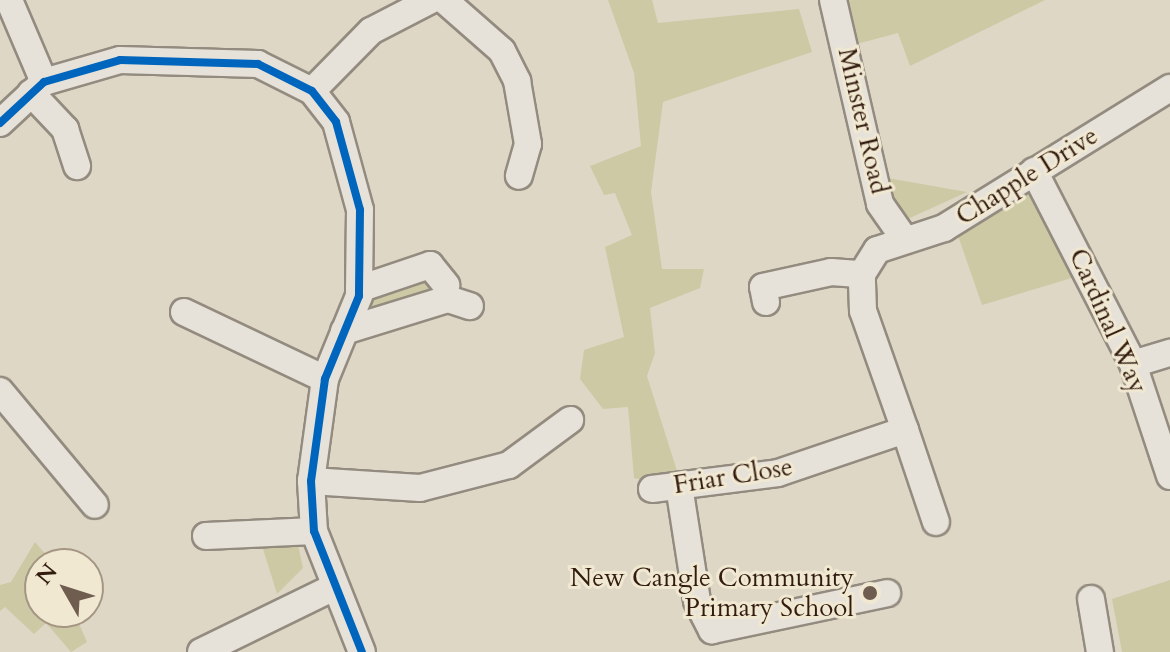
<!DOCTYPE html>
<style>
body{margin:0}
#map{position:relative;width:1170px;height:652px;overflow:hidden;background:#dfd7c5;font-family:Cardo,serif}
div>[style]{position:absolute}
.green>*{inset:0;background:#cdc9a5}
.roads{filter:drop-shadow(2px 0 #938b7f) drop-shadow(-2px 0 #938b7f) drop-shadow(0 2px #938b7f) drop-shadow(0 -2px #938b7f)}
.minor>*{height:26px;margin:-13px;padding:0 13px;transform-origin:13px;border-radius:13px;background:#e6e2d9}
.bus-1>*{height:8px;margin:-4px;padding:0 4px;transform-origin:4px;border-radius:4px;background:#0065bd}
.dots>*{width:22px;height:22px;translate:-50% -50%;box-sizing:border-box;border:4px solid #f1e8d2;border-radius:50%}
span{translate:-50% -50%;white-space:nowrap;text-align:center;line-height:1.15;-webkit-text-stroke:6px #f1e8d2;paint-order:stroke}
.street-label{font-size:26px;color:#321c0f}
.poi-label{font-size:26px;color:#321c0f}
.right{translate:-100% -50%;text-align:right}
.north{position:absolute;left:24px;top:548px;width:80px;height:80px;box-sizing:border-box;background:#f1e8d2;border:2px solid #a59684;border-radius:50%;rotate:309deg;font-size:22px;font-weight:700;line-height:32px;text-align:center;color:#321c0f}
.north::after{content:'';display:block;margin:auto;width:28px;height:36px;background:#6f5d4f;clip-path:polygon(50% 0,100% 100%,50% 72%,0 100%)}
</style>
<div id="map">
<div class="green">
<i style="clip-path:polygon(608px 0,652px 0,658px 23px,799px 9px,812px 52px,663px 102px,651px 192px,662px 269px,704px 269px,700px 288px,650px 308px,655px 353px,647px 376px,677px 471px,642px 480px,634px 478px,628px 407px,603px 409px,580px 379px,584px 350px,624px 337px,605px 247px,632px 235px,615px 193px,604px 195px,590px 166px,641px 146px,634px 73px)"></i>
<i style="clip-path:polygon(842px 0,1045px 0,910px 66px,898px 33px,853px 45px)"></i>
<i style="clip-path:polygon(882px 177px,967px 192px,910px 218px,893px 208px)"></i>
<i style="clip-path:polygon(1031px 187px,1075px 277px,982px 305px,956px 230px)"></i>
<i style="clip-path:polygon(427px 271px,446px 297px,369px 321px,375px 289px)"></i>
<i style="clip-path:polygon(296px 536px,303px 568px,277px 594px,260px 539px)"></i>
<i style="clip-path:polygon(35px 542px,54px 564px,40px 564px,40px 612px,74px 612px,87px 642px,71px 652px,46px 623px,34px 634px,5px 607px,0 611px,0 585px,11px 582px)"></i>
<i style="clip-path:polygon(1170px 580px,1170px 652px,1122px 652px,1112px 599px)"></i>
</div>
<div class="roads">
<div class="minor">
<i style="left:9px;top:0;width:89px;rotate:66.9deg"></i>
<i style="left:444px;top:0;width:77px;rotate:41.3deg"></i>
<i style="left:502px;top:51px;width:34px;rotate:63deg"></i>
<i style="left:517px;top:81px;width:64px;rotate:80.1deg"></i>
<i style="left:528px;top:144px;width:33px;rotate:106deg"></i>
<i style="left:833px;top:0;width:209px;rotate:77deg"></i>
<i style="left:880px;top:204px;width:39px;rotate:55deg"></i>
<i style="left:312px;top:91px;width:84px;rotate:-45.5deg"></i>
<i style="left:371px;top:31px;width:68px;rotate:-27.3deg"></i>
<i style="left:31px;top:93px;width:50px;rotate:46.6deg"></i>
<i style="left:65px;top:129px;width:39px;rotate:72deg"></i>
<i style="left:0;top:123px;width:60px;rotate:-43deg"></i>
<i style="left:44px;top:82px;width:79px;rotate:-16.1deg"></i>
<i style="left:120px;top:60px;width:138px;rotate:1.7deg"></i>
<i style="left:258px;top:64px;width:60px;rotate:26.6deg"></i>
<i style="left:312px;top:91px;width:39px;rotate:52deg"></i>
<i style="left:336px;top:122px;width:91px;rotate:74.7deg"></i>
<i style="left:360px;top:210px;width:86px;rotate:90.7deg"></i>
<i style="left:359px;top:296px;width:90px;rotate:112.3deg"></i>
<i style="left:325px;top:379px;width:103px;rotate:97.8deg"></i>
<i style="left:311px;top:481px;width:50px;rotate:86.6deg"></i>
<i style="left:314px;top:531px;width:130px;rotate:68.4deg"></i>
<i style="left:1034px;top:171px;width:217px;rotate:62.8deg"></i>
<i style="left:1133px;top:364px;width:118px;rotate:71.7deg"></i>
<i style="left:359px;top:289px;width:75px;rotate:-18.7deg"></i>
<i style="left:430px;top:265px;width:26px;rotate:51deg"></i>
<i style="left:766px;top:302px;width:15px;rotate:-101deg"></i>
<i style="left:763px;top:287px;width:70px;rotate:-12.4deg"></i>
<i style="left:831px;top:272px;width:31px;rotate:4deg"></i>
<i style="left:862px;top:274px;width:28px;rotate:-58deg"></i>
<i style="left:877px;top:250px;width:71px;rotate:-18.2deg"></i>
<i style="left:944px;top:228px;width:266px;rotate:-31.8deg"></i>
<i style="left:184px;top:312px;width:156px;rotate:25.4deg"></i>
<i style="left:344px;top:331px;width:109px;rotate:-17.1deg"></i>
<i style="left:448px;top:299px;width:23px;rotate:18deg"></i>
<i style="left:1133px;top:364px;width:39px;rotate:-17deg"></i>
<i style="left:0;top:391px;width:148px;rotate:50.2deg"></i>
<i style="left:905px;top:430px;width:97px;rotate:71.4deg"></i>
<i style="left:311px;top:481px;width:109px;rotate:3.7deg"></i>
<i style="left:420px;top:488px;width:92px;rotate:-14.5deg"></i>
<i style="left:509px;top:465px;width:76px;rotate:-36.4deg"></i>
<i style="left:679px;top:486px;width:116px;rotate:81.1deg"></i>
<i style="left:697px;top:601px;width:33px;rotate:63deg"></i>
<i style="left:712px;top:630px;width:179px;rotate:-11.9deg"></i>
<i style="left:652px;top:489px;width:127px;rotate:-7.2deg"></i>
<i style="left:778px;top:473px;width:134px;rotate:-18.7deg"></i>
<i style="left:905px;top:430px;width:126px;rotate:-109.4deg"></i>
<i style="left:863px;top:311px;width:37px;rotate:-92deg"></i>
<i style="left:206px;top:536px;width:108px;rotate:-2.7deg"></i>
<i style="left:1091px;top:599px;width:54px;rotate:80.4deg"></i>
<i style="left:201px;top:652px;width:148px;rotate:-26deg"></i>
</div>
</div>
<div class="bus-1">
<i style="left:0;top:123px;width:60px;rotate:-43deg"></i>
<i style="left:44px;top:82px;width:79px;rotate:-16.1deg"></i>
<i style="left:120px;top:60px;width:138px;rotate:1.7deg"></i>
<i style="left:258px;top:64px;width:60px;rotate:26.6deg"></i>
<i style="left:312px;top:91px;width:39px;rotate:52deg"></i>
<i style="left:336px;top:122px;width:91px;rotate:74.7deg"></i>
<i style="left:360px;top:210px;width:86px;rotate:90.7deg"></i>
<i style="left:359px;top:296px;width:90px;rotate:112.3deg"></i>
<i style="left:325px;top:379px;width:103px;rotate:97.8deg"></i>
<i style="left:311px;top:481px;width:50px;rotate:86.6deg"></i>
<i style="left:314px;top:531px;width:130px;rotate:68.4deg"></i>
</div>
<div class="dots">
<i style="left:870px;top:593px;background:#6f5d4f"></i>
</div>
<div class="street-label">
<span style="left:863px;top:121px;rotate:77deg">Minster Road</span>
<span style="left:1027px;top:176px;rotate:-32deg">Chapple Drive</span>
<span style="left:1108px;top:321px;rotate:66deg">Cardinal Way</span>
<span style="left:733px;top:476px;rotate:-9deg">Friar Close</span>
</div>
<div class="poi-label">
<span class="right" style="left:854px;top:593px">New Cangle Community<br>Primary School</span>
</div>
<div class="north">N</div>
</div>
